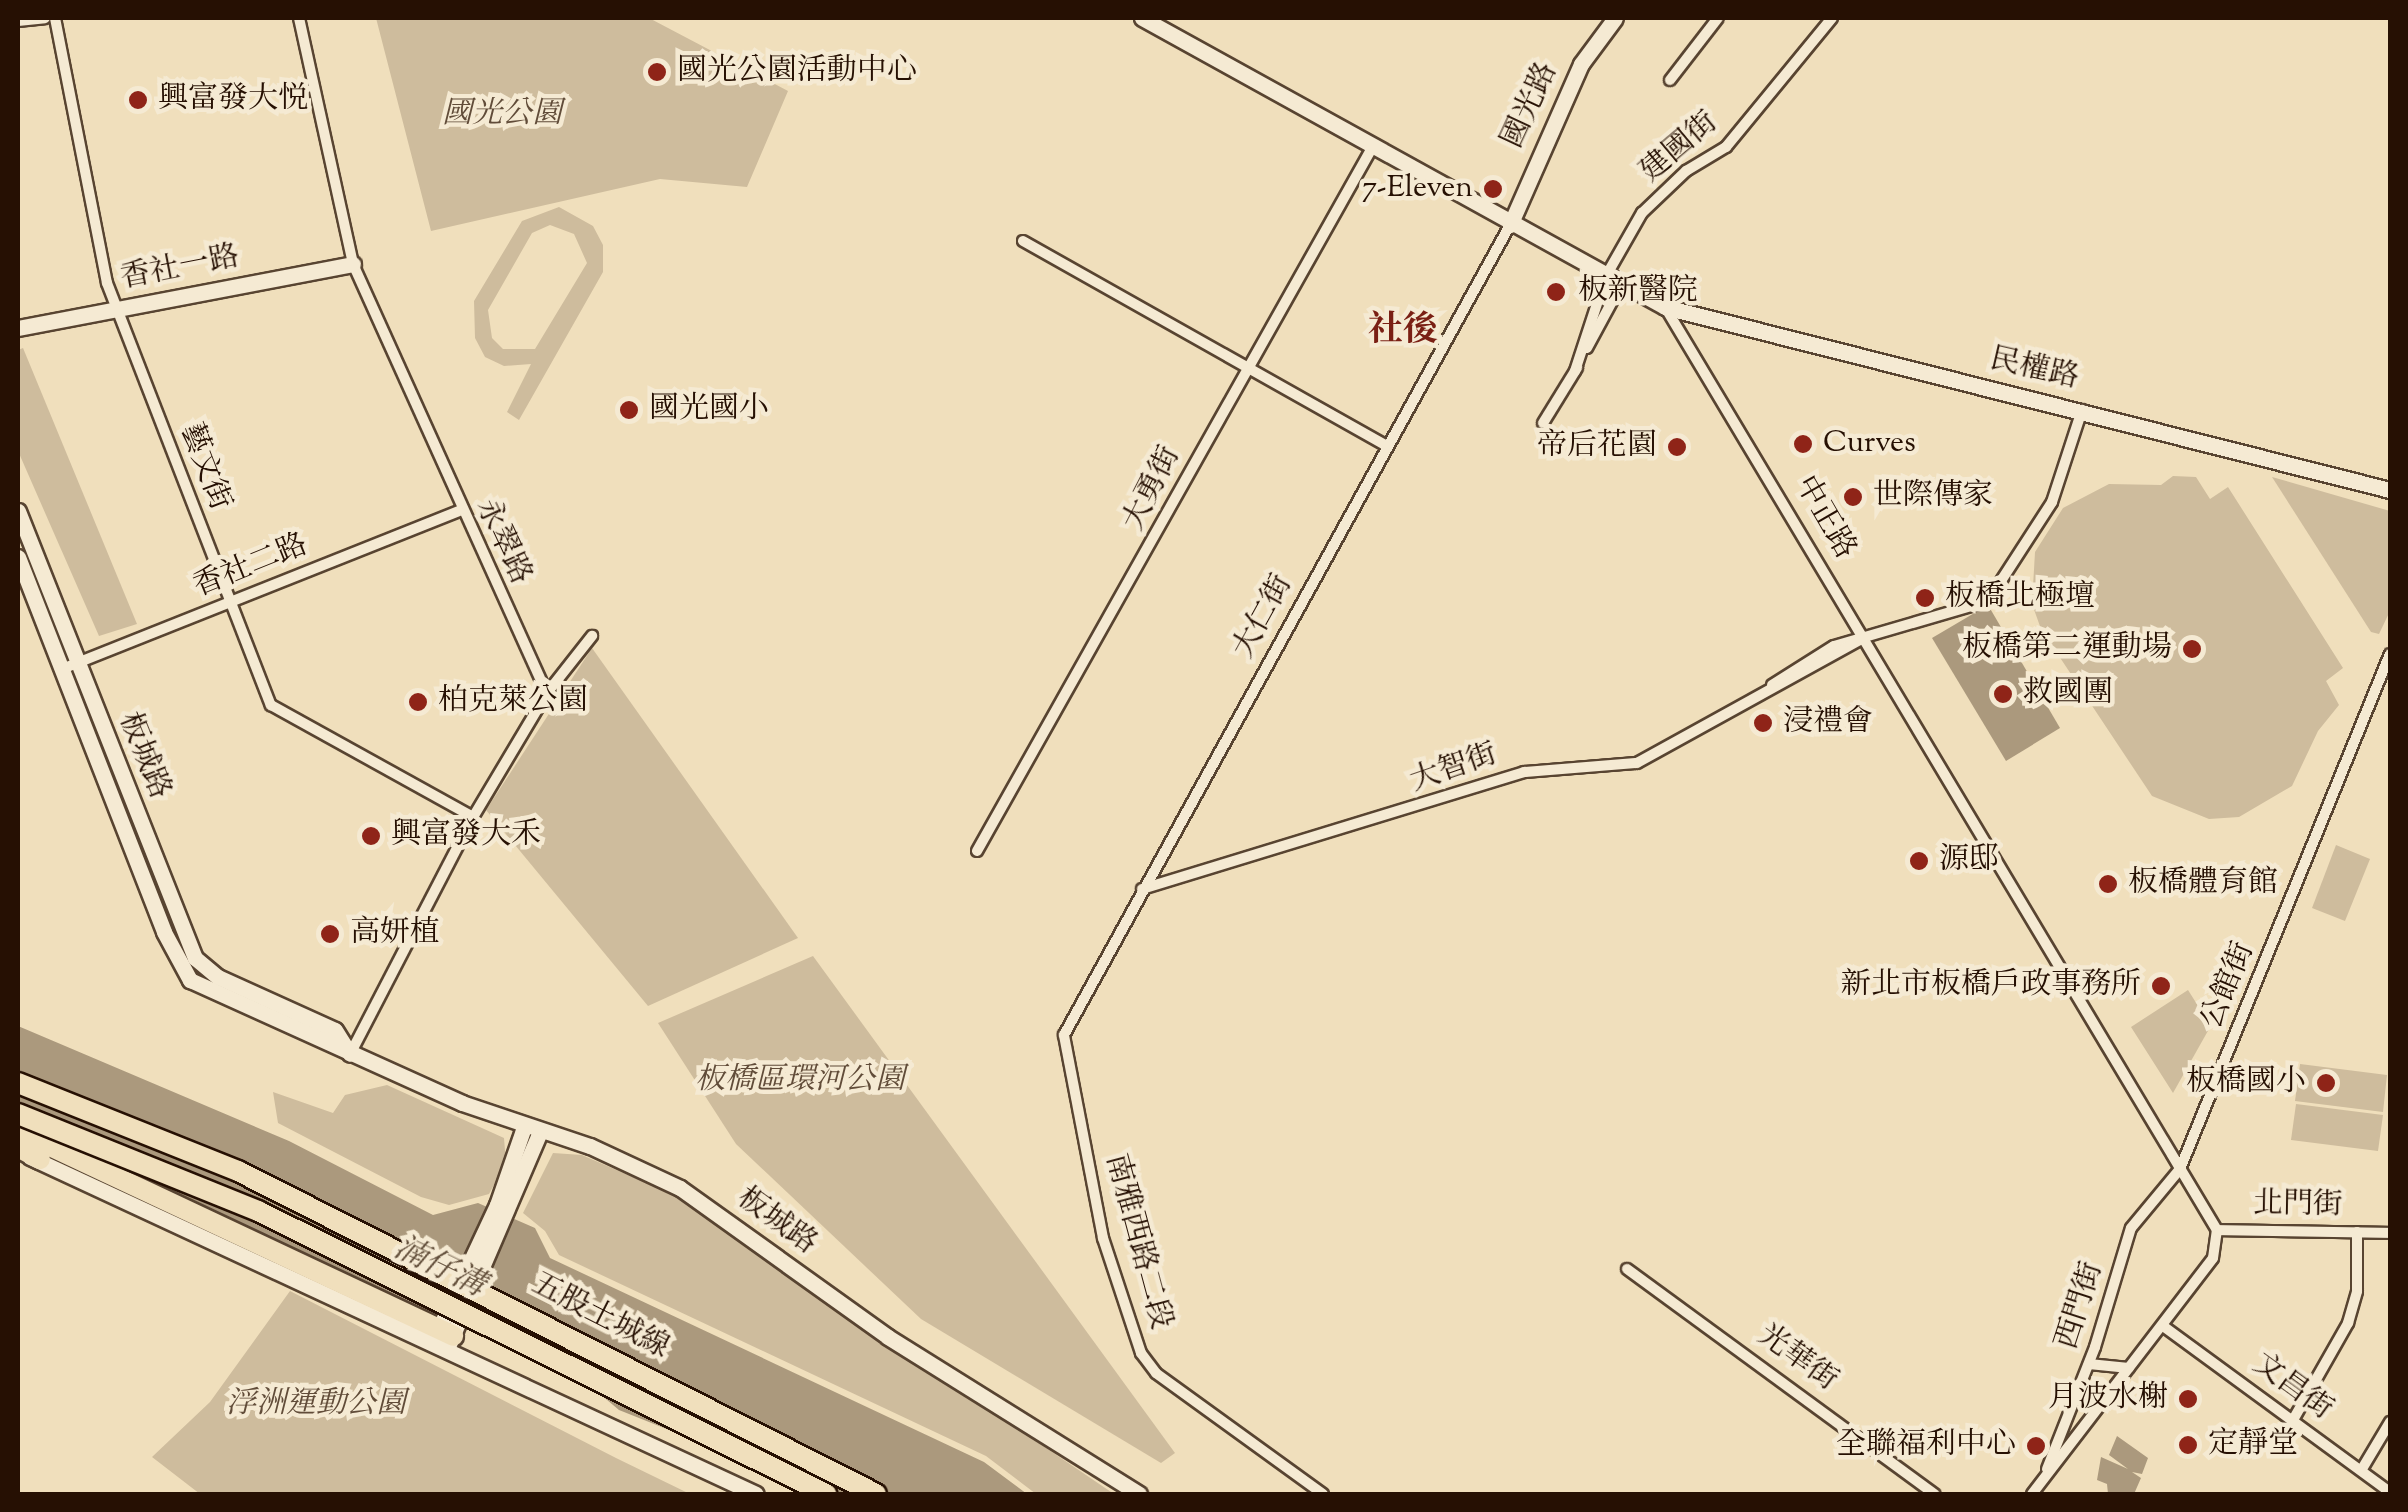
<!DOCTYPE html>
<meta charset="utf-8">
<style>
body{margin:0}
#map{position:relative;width:2408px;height:1512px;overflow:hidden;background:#f0dfbc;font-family:"Sorts Mill Goudy","Noto Serif TC",serif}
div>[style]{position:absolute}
.green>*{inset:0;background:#cebc9d}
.water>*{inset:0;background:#ab997d}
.roads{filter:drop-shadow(2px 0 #584431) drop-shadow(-2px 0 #584431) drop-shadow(0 2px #584431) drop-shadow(0 -2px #584431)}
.street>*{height:10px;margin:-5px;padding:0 5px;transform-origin:5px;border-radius:5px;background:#f5ead3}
.secondary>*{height:15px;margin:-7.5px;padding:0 7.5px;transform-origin:7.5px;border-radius:7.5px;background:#f5ead3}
.highway>*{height:20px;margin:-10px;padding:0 10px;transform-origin:10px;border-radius:10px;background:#f0dfbc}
.bridges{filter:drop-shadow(2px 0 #261003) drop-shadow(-2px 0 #261003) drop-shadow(0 2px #261003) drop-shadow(0 -2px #261003)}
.highway-bridge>*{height:20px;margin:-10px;padding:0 10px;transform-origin:10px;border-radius:10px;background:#f0dfbc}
.dots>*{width:28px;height:28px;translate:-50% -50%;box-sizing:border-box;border:5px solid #f5ead3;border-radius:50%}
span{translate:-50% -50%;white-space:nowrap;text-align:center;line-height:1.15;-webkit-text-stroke:9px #f5ead3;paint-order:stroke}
.poi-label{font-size:30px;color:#261003}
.left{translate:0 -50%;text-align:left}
.right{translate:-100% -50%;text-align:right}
.street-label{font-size:30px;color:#261003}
.park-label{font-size:30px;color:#614c39;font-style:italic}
.water-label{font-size:32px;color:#624e3a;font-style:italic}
.quarter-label{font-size:35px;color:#7a1f14;font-weight:700}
.frame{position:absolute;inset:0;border:20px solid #261003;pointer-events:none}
</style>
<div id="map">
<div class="green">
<i style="clip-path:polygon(376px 18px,649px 18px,788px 91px,747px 187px,660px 179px,431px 231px)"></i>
<i style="clip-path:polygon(evenodd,559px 207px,593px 226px,603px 245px,603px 272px,519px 420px,507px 412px,531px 364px,504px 366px,485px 357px,475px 338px,474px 301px,522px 221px,559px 207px,550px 225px,574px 234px,587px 263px,535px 349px,503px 349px,492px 338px,488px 310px,532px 233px,550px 225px)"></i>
<i style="clip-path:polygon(23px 348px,137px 624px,99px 636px,18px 451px,18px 350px)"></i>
<i style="clip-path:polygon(2173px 476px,2196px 477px,2210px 499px,2228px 487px,2343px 668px,2326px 681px,2339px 705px,2318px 731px,2292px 786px,2239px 817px,2209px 819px,2152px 796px,2041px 629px,2032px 604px,2035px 552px,2063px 508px,2109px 484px,2161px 485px)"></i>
<i style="clip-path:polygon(2272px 477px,2390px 511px,2390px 611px,2379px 634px,2371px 632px)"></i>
<i style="clip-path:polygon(592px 648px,798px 938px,648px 1006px,486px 810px)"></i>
<i style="clip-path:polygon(2336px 845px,2370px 859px,2345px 921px,2312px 908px)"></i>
<i style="clip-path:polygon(813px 956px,1175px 1453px,1161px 1463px,921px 1319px,736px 1144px,658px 1023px)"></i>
<i style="clip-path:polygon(2188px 990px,2207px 1020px,2218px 1013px,2173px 1093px,2131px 1027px)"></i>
<i style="clip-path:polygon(2300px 1064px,2387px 1075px,2383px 1112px,2295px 1101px)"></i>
<i style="clip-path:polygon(387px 1085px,504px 1138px,506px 1163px,489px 1194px,449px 1205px,421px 1197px,278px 1123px,273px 1092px,333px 1113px,345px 1095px)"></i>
<i style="clip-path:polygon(2296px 1104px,2383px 1115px,2378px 1151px,2291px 1140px)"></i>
<i style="clip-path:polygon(553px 1153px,582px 1155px,674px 1195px,1114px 1494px,1036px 1494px,986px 1456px,559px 1255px,545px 1231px,523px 1213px)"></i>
<i style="clip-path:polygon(290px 1291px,616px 1458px,690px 1494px,200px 1494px,152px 1457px,210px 1402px)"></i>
</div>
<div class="water">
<i style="clip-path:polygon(1988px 605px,2060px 728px,2006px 761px,1932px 638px)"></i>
<i style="clip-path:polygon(18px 1026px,289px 1141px,433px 1215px,478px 1203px,535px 1228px,550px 1258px,984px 1462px,1027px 1494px,829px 1494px,619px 1410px,594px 1389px,143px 1177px,18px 1108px)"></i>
<i style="clip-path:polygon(2117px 1436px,2148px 1458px,2142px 1474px,2132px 1472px,2141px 1478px,2134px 1494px,2108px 1494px,2107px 1484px,2097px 1480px,2101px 1457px,2128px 1469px,2109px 1455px)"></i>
</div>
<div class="roads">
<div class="street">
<i style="left:55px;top:18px;width:270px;rotate:78.9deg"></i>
<i style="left:107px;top:283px;width:453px;rotate:68.8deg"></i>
<i style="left:271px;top:705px;width:231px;rotate:29deg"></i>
<i style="left:299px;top:18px;width:252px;rotate:77.6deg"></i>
<i style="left:353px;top:264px;width:471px;rotate:65.7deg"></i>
<i style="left:547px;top:693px;width:144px;rotate:120.8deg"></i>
<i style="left:473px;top:817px;width:267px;rotate:117.4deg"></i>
<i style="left:18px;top:21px;width:27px;rotate:-6deg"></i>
<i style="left:1670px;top:80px;width:78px;rotate:-52.3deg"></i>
<i style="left:1023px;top:241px;width:418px;rotate:29.4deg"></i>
<i style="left:1665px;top:307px;width:1075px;rotate:59.12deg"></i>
<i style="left:1587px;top:348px;width:74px;rotate:-61.7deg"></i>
<i style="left:1575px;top:371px;width:100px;rotate:-71.9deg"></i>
<i style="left:1606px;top:276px;width:73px;rotate:-60.3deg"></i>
<i style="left:1642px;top:213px;width:61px;rotate:-43.7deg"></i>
<i style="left:1686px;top:171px;width:47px;rotate:-31deg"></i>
<i style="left:1726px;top:147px;width:167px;rotate:-50.6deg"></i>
<i style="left:1543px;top:423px;width:65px;rotate:-58.3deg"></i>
<i style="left:62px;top:669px;width:427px;rotate:-21.7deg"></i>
<i style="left:1772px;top:685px;width:73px;rotate:-32.2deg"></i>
<i style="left:1834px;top:646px;width:160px;rotate:-16.3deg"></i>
<i style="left:1988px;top:601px;width:118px;rotate:-57.1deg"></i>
<i style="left:2052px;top:502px;width:97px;rotate:-71.9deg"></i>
<i style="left:547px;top:693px;width:73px;rotate:-51.7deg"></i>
<i style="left:977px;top:851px;width:806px;rotate:-60.67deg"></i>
<i style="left:1142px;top:889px;width:400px;rotate:-17deg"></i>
<i style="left:1524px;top:772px;width:113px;rotate:-4.6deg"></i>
<i style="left:1637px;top:763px;width:258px;rotate:-28.9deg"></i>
<i style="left:2217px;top:1230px;width:173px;rotate:1deg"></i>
<i style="left:1627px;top:1269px;width:381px;rotate:36.2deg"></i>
<i style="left:2163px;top:1326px;width:281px;rotate:36.2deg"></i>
<i style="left:2089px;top:1364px;width:40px;rotate:5.7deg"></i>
<i style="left:2293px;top:1420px;width:112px;rotate:-60.4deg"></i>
<i style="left:2348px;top:1323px;width:33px;rotate:-74deg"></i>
<i style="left:2357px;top:1291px;width:59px;rotate:-90deg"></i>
<i style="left:2047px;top:1469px;width:131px;rotate:-68.5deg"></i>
<i style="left:2095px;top:1347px;width:124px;rotate:-73.2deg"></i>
<i style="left:2131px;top:1228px;width:77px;rotate:-50.3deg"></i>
<i style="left:2180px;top:1169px;width:556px;rotate:-67.82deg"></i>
<i style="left:2362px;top:1469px;width:55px;rotate:-59.2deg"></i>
<i style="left:1323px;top:1494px;width:206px;rotate:-144.1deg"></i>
<i style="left:1156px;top:1373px;width:25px;rotate:-127deg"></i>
<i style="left:1141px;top:1353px;width:121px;rotate:-108.3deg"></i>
<i style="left:1103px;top:1238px;width:207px;rotate:-100.9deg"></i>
<i style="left:1064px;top:1035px;width:925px;rotate:-61.16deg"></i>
<i style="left:2032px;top:1494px;width:297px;rotate:-52.5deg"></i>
<i style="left:2213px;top:1258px;width:28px;rotate:-82deg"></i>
</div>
<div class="secondary">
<i style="left:1142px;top:18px;width:598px;rotate:28.92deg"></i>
<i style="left:1665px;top:307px;width:748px;rotate:14.17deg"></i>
<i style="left:1510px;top:225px;width:176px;rotate:-66.2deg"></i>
<i style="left:1581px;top:64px;width:57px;rotate:-53.5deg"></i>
<i style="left:18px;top:328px;width:341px;rotate:-10.8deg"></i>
<i style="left:18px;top:511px;width:481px;rotate:68.4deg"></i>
<i style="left:195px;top:958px;width:30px;rotate:40deg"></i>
<i style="left:218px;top:977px;width:128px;rotate:24.4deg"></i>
<i style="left:335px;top:1030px;width:28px;rotate:58deg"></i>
<i style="left:18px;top:557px;width:402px;rotate:68.7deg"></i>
<i style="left:164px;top:932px;width:55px;rotate:61.6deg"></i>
<i style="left:190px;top:980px;width:299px;rotate:24.3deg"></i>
<i style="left:462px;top:1103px;width:135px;rotate:18.6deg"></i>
<i style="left:590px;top:1146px;width:99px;rotate:25deg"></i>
<i style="left:680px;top:1188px;width:256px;rotate:35.6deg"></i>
<i style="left:888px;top:1337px;width:296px;rotate:32deg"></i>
<i style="left:30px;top:1157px;width:800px;rotate:24.9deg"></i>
<i style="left:436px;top:1335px;width:144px;rotate:-64.9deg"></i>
<i style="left:497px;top:1205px;width:83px;rotate:-70.9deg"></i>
<i style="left:449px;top:1344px;width:231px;rotate:-66.8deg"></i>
</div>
<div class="highway">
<i style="left:18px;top:1131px;width:481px;rotate:25.2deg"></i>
<i style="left:18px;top:1147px;width:25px;rotate:29deg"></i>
</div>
</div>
<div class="bridges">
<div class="highway-bridge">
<i style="left:18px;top:1083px;width:237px;rotate:21.8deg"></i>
<i style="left:238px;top:1171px;width:715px;rotate:26.85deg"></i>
<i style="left:18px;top:1114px;width:259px;rotate:22deg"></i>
<i style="left:258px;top:1211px;width:635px;rotate:26.48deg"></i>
</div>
</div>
<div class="dots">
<i style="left:657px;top:72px;background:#8f2418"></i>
<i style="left:138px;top:100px;background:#8f2418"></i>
<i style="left:1493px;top:189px;background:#8f2418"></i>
<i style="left:1556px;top:292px;background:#8f2418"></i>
<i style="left:629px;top:410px;background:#8f2418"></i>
<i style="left:1803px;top:444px;background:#8f2418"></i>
<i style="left:1677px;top:447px;background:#8f2418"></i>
<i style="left:1853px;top:497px;background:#8f2418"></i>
<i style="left:1925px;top:598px;background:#8f2418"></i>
<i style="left:2192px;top:649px;background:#8f2418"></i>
<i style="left:2003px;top:694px;background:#8f2418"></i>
<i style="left:418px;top:702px;background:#8f2418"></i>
<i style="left:1763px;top:723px;background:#8f2418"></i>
<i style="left:371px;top:836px;background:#8f2418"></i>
<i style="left:1919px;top:861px;background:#8f2418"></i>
<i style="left:2108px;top:884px;background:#8f2418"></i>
<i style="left:330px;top:934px;background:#8f2418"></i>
<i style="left:2161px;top:986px;background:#8f2418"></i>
<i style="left:2326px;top:1083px;background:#8f2418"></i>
<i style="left:2188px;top:1399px;background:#8f2418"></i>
<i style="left:2188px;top:1445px;background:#8f2418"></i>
<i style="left:2036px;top:1446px;background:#8f2418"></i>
</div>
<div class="poi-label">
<span class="left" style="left:677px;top:72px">國光公園活動中心</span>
<span class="left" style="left:158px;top:100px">興富發大悦</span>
<span class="right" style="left:1473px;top:189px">7-Eleven</span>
<span class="left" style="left:1578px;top:292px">板新醫院</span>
<span class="left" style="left:649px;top:410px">國光國小</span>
<span class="left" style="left:1823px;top:444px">Curves</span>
<span class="right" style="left:1657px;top:447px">帝后花園</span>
<span class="left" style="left:1873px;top:497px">世際傳家</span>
<span class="left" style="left:1945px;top:598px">板橋北極壇</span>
<span class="right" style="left:2172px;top:649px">板橋第二運動場</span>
<span class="left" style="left:2023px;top:694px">救國團</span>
<span class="left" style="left:438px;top:702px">柏克萊公園</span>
<span class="left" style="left:1783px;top:723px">浸禮會</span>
<span class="left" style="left:391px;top:836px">興富發大禾</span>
<span class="left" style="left:1939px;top:861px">源邸</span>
<span class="left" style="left:2128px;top:884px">板橋體育館</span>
<span class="left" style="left:350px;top:934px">高妍植</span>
<span class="right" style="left:2141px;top:986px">新北市板橋戶政事務所</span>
<span class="right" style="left:2306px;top:1083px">板橋國小</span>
<span class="right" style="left:2168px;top:1399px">月波水榭</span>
<span class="left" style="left:2208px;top:1445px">定靜堂</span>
<span class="right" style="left:2016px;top:1446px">全聯福利中心</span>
</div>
<div class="street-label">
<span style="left:1531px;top:106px;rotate:-65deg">國光路</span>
<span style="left:1680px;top:148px;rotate:-40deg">建國街</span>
<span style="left:180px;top:269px;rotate:-11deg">香社一路</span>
<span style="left:2034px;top:370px;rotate:13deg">民權路</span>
<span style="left:204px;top:467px;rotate:69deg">藝文街</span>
<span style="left:1153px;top:489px;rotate:-63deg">大勇街</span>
<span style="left:1824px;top:518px;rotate:60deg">中正路</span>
<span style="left:502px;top:542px;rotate:65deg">永翠路</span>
<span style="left:251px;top:567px;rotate:-22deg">香社二路</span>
<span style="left:1264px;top:617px;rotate:-61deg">大仁街</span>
<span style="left:143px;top:756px;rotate:68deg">板城路</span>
<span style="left:1454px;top:769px;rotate:-19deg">大智街</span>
<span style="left:2229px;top:986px;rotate:-67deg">公館街</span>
<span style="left:2298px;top:1206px;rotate:1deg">北門街</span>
<span style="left:776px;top:1222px;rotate:36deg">板城路</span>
<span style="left:1137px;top:1242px;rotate:75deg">南雅西路二段</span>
<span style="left:2081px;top:1306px;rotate:-72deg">西門街</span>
<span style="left:600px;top:1317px;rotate:27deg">五股土城線</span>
<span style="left:1797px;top:1359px;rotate:36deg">光華街</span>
<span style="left:2292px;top:1388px;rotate:36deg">文昌街</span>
</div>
<div class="park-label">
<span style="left:502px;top:115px">國光公園</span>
<span style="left:800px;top:1081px">板橋區環河公園</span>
<span style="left:316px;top:1405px">浮洲運動公園</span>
</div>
<div class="water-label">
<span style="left:439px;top:1268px;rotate:26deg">湳仔溝</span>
</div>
<div class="quarter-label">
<span style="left:1403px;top:332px">社後</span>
</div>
<div class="frame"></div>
</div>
